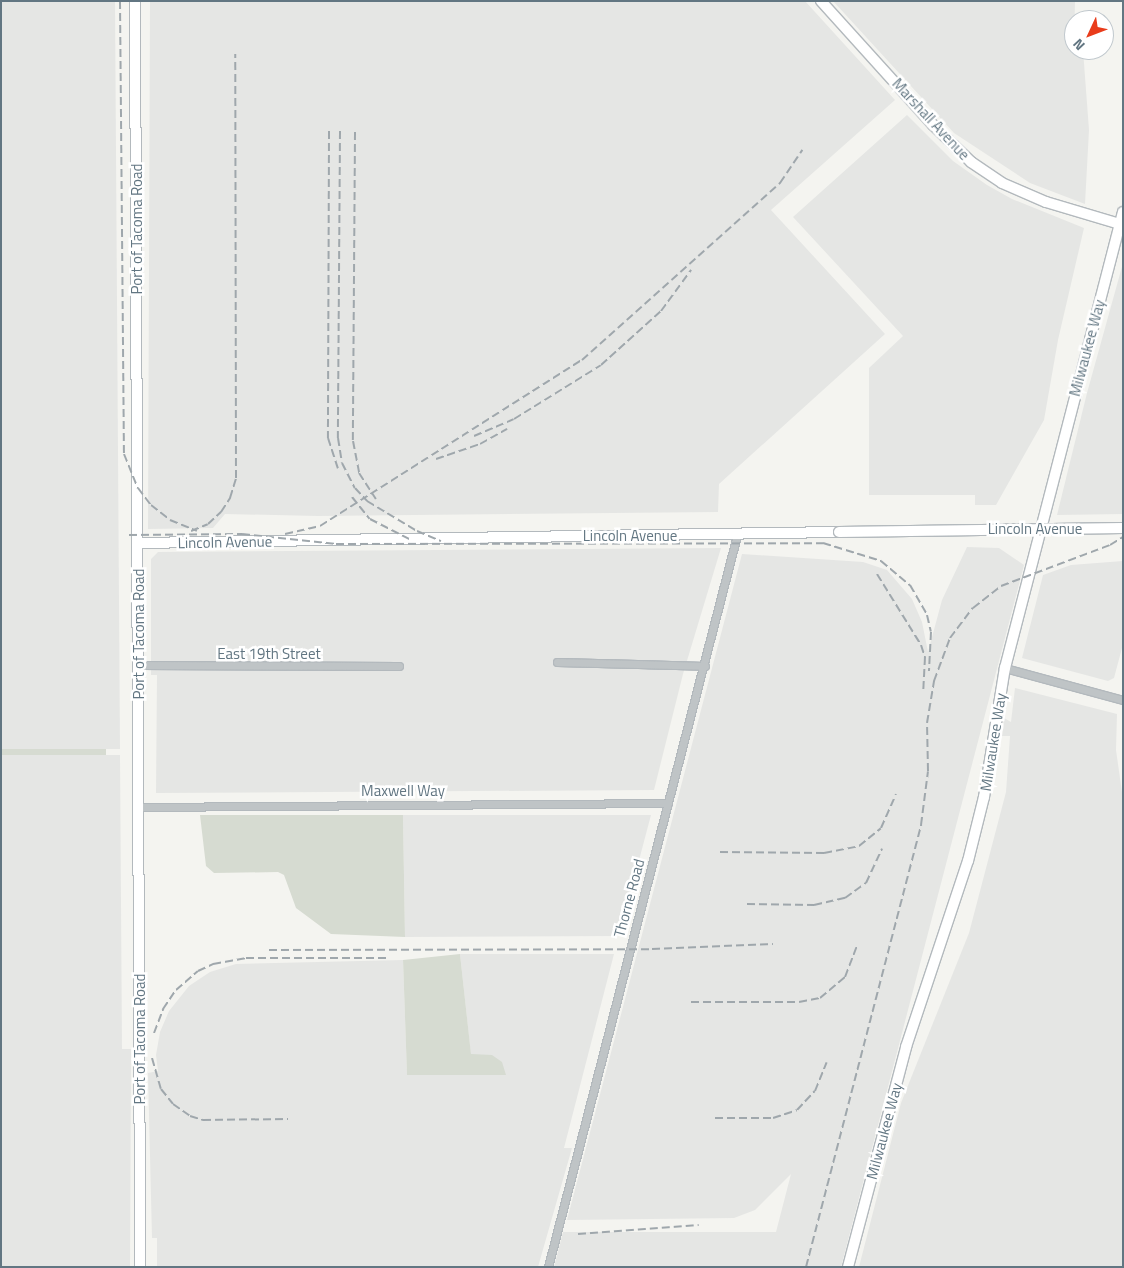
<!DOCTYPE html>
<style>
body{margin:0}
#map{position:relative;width:1124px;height:1268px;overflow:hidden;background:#f4f4f0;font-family:"Titillium Web",sans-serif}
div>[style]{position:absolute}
.built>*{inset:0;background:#e5e6e4}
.green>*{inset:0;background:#d6dbd1}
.roads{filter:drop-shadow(1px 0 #b3b9bd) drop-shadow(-1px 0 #b3b9bd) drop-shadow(0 1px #b3b9bd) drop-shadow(0 -1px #b3b9bd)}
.street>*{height:7px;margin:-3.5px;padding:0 3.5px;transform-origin:3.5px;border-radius:3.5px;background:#bfc4c6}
.secondary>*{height:10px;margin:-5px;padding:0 5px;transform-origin:5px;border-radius:5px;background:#fff}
.rail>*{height:2px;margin-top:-1px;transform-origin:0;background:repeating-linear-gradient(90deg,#9fa7ac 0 8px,transparent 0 12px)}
.bridges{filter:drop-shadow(1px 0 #b3b9bd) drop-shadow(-1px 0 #b3b9bd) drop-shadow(0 1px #b3b9bd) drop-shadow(0 -1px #b3b9bd)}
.secondary-bridge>*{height:10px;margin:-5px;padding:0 5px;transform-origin:5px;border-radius:5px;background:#fff}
span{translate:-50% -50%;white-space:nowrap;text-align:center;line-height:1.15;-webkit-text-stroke:5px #fff;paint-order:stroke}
.street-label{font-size:15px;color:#627682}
.frame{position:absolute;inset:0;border:2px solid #627682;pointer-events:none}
.north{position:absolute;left:1064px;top:10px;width:50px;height:50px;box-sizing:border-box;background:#fff;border:1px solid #c0c8cd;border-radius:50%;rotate:227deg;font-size:14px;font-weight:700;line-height:20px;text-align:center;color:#627682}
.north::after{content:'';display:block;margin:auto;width:18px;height:22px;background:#e93c1b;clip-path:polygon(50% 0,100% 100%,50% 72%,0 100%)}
</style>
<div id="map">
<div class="built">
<i style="clip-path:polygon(1px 1px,115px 1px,120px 749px,1px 749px)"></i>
<i style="clip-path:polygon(150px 1px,805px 1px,895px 100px,771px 210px,885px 334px,719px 484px,718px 512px,318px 516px,225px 514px,213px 528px,148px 529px)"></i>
<i style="clip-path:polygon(833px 1px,1075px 1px,1074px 50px,1083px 50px,1089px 130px,1085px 204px,1030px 183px,954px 133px)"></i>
<i style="clip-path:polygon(907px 115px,953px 161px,987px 185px,1012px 199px,1084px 228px,1058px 340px,1044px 420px,996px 505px,975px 505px,975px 495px,869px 495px,869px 368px,903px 336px,793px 217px)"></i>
<i style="clip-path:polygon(1123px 263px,1123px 514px,1057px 515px,1087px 393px)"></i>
<i style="clip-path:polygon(967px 547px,999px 548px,1024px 565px,841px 1267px,554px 1267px,563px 1232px,776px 1232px,791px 1174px,755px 1210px,734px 1218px,567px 1220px,742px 554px,863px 562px,887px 570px,912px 599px,922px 622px,928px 652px,942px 600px)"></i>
<i style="clip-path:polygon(721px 548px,683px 674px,654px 790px,156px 793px,157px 675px,151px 675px,151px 559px,158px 552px)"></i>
<i style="clip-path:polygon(1123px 561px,1122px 648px,1114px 678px,1108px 681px,1022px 658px,1043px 575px,1071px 565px)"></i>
<i style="clip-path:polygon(1015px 688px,1117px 714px,1116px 750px,1123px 799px,1123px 1267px,859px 1267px,901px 1103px,969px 933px,1006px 792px,1010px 736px,1002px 736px,1004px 718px,1011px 722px)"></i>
<i style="clip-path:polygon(1px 755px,120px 755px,122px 1049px,131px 1049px,130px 1267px,1px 1267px)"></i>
<i style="clip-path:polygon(403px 815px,651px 815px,619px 936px,405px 937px)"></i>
<i style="clip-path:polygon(460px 954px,614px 954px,564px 1148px,572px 1148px,538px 1267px,157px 1267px,157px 1238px,152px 1238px,148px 1073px,158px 1071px,156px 1055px,160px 1032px,169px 1011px,189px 986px,210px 972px,236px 964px,403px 960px,407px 1074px,473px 1074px)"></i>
</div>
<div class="green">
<i style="clip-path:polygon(1px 749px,106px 749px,106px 755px,1px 755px)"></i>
<i style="clip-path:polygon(200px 815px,403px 815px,405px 937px,331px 934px,296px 908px,284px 875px,278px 872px,214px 873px,206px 866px)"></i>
<i style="clip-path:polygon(460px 954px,471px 1054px,492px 1055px,502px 1062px,506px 1075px,407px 1075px,403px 960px)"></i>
</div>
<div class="roads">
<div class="street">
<i style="left:557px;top:662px;width:148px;rotate:1.5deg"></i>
<i style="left:140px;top:665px;width:259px;rotate:0.2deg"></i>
<i style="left:1005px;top:668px;width:122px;rotate:15.2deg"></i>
<i style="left:139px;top:807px;width:529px;rotate:-0.43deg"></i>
<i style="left:548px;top:1267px;width:756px;rotate:-75.52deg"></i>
</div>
<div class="secondary">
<i style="left:135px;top:1px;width:1266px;rotate:89.77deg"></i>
<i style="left:821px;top:1px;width:167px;rotate:47.9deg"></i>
<i style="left:933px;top:125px;width:53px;rotate:44.2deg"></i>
<i style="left:971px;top:162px;width:37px;rotate:34deg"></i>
<i style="left:1002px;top:183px;width:48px;rotate:23.4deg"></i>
<i style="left:1046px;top:202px;width:77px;rotate:16.6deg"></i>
<i style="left:138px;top:543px;width:701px;rotate:-0.9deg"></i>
<i style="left:848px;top:1267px;width:228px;rotate:-75.2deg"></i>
<i style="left:906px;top:1047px;width:196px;rotate:-71.6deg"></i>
<i style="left:968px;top:861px;width:66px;rotate:-76deg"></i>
<i style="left:984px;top:797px;width:131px;rotate:-80.8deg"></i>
<i style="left:1005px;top:668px;width:471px;rotate:-75.5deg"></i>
</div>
</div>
<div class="rail">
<i style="left:120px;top:1px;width:453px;rotate:89.5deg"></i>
<i style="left:124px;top:454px;width:37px;rotate:68deg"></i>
<i style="left:138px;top:488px;width:21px;rotate:53deg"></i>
<i style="left:151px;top:505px;width:24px;rotate:38deg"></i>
<i style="left:170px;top:520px;width:29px;rotate:22deg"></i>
<i style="left:329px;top:131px;width:307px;rotate:90.2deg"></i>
<i style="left:328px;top:438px;width:32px;rotate:72deg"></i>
<i style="left:340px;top:131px;width:307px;rotate:90.4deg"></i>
<i style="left:338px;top:438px;width:25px;rotate:81deg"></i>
<i style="left:342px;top:463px;width:28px;rotate:63deg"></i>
<i style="left:355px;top:488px;width:18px;rotate:47deg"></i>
<i style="left:367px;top:501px;width:58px;rotate:31deg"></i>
<i style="left:417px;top:531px;width:26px;rotate:23deg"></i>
<i style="left:355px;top:132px;width:309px;rotate:90.4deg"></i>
<i style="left:353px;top:441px;width:33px;rotate:79deg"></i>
<i style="left:359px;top:473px;width:31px;rotate:57deg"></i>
<i style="left:474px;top:436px;width:43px;rotate:-23deg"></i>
<i style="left:514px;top:419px;width:102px;rotate:-31.8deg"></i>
<i style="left:601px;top:365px;width:81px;rotate:-42deg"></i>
<i style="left:661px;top:311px;width:51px;rotate:-53.8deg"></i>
<i style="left:436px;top:459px;width:46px;rotate:-18.8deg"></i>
<i style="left:480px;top:444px;width:31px;rotate:-29deg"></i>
<i style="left:352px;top:497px;width:28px;rotate:51deg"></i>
<i style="left:370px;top:519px;width:46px;rotate:27.1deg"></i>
<i style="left:191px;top:531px;width:18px;rotate:-22deg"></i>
<i style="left:208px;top:524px;width:18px;rotate:-43deg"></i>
<i style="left:221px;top:512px;width:17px;rotate:-57deg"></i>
<i style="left:230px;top:498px;width:21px;rotate:-73deg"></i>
<i style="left:236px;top:478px;width:424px;rotate:-90.1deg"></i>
<i style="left:285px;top:534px;width:36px;rotate:-13deg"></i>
<i style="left:320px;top:526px;width:310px;rotate:-32.4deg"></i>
<i style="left:582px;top:360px;width:266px;rotate:-41.8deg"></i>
<i style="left:780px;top:183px;width:40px;rotate:-56deg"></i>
<i style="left:129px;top:535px;width:113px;rotate:-0.5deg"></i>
<i style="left:242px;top:534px;width:95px;rotate:6.1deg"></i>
<i style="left:336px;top:544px;width:487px;rotate:-0.1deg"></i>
<i style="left:823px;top:543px;width:61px;rotate:17.2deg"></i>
<i style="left:881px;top:561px;width:38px;rotate:40deg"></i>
<i style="left:910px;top:585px;width:34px;rotate:60deg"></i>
<i style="left:927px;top:615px;width:17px;rotate:77deg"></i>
<i style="left:931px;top:632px;width:39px;rotate:93deg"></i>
<i style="left:877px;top:574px;width:84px;rotate:58.2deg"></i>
<i style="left:921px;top:645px;width:13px;rotate:72deg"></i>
<i style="left:925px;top:657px;width:34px;rotate:93deg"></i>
<i style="left:720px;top:852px;width:104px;rotate:0.6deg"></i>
<i style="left:824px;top:853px;width:36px;rotate:-11deg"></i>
<i style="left:859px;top:846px;width:28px;rotate:-39deg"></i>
<i style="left:881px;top:828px;width:37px;rotate:-66deg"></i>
<i style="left:747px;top:904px;width:67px;rotate:0.9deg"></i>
<i style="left:814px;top:905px;width:32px;rotate:-13deg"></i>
<i style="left:845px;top:898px;width:26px;rotate:-36deg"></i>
<i style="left:866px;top:883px;width:38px;rotate:-65deg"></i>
<i style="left:269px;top:950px;width:383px;rotate:-0.1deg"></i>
<i style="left:652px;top:949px;width:121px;rotate:-2.4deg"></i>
<i style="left:691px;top:1002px;width:108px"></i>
<i style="left:799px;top:1002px;width:21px;rotate:-11deg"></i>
<i style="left:820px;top:998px;width:33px;rotate:-40deg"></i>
<i style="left:845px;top:977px;width:34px;rotate:-69deg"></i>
<i style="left:154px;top:1033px;width:26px;rotate:-69deg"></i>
<i style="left:163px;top:1009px;width:23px;rotate:-56deg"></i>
<i style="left:176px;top:990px;width:29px;rotate:-41deg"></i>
<i style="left:198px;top:971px;width:17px;rotate:-25deg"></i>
<i style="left:213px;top:964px;width:34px;rotate:-10deg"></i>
<i style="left:246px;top:958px;width:143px"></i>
<i style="left:152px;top:1058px;width:32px;rotate:74deg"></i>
<i style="left:161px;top:1089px;width:19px;rotate:51deg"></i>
<i style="left:173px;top:1104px;width:21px;rotate:35deg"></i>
<i style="left:190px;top:1116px;width:14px;rotate:17deg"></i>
<i style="left:203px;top:1120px;width:85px;rotate:-0.7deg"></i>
<i style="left:715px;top:1118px;width:58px"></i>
<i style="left:773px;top:1118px;width:25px;rotate:-18deg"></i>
<i style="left:797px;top:1110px;width:26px;rotate:-47deg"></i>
<i style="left:815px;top:1091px;width:31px;rotate:-68deg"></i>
<i style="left:578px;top:1234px;width:121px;rotate:-4.3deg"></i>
<i style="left:806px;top:1267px;width:457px;rotate:-75.4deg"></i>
<i style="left:921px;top:825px;width:54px;rotate:-82.6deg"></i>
<i style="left:928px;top:771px;width:48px;rotate:-91.2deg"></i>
<i style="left:927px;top:723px;width:43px;rotate:-80.5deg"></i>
<i style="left:934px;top:681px;width:46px;rotate:-69.6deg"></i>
<i style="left:950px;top:638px;width:38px;rotate:-53deg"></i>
<i style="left:973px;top:608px;width:36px;rotate:-38deg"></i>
<i style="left:1001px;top:586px;width:116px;rotate:-20.6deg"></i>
<i style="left:1110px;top:545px;width:15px;rotate:-32deg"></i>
</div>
<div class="bridges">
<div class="secondary-bridge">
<i style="left:839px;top:532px;width:284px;rotate:-0.8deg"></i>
</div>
</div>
<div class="street-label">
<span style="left:931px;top:119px;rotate:47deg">Marshall Avenue</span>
<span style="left:137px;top:229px;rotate:-90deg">Port of Tacoma Road</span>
<span style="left:1087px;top:348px;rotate:-75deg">Milwaukee Way</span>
<span style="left:1035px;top:529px">Lincoln Avenue</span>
<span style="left:630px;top:536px">Lincoln Avenue</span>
<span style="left:225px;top:542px;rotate:-1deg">Lincoln Avenue</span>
<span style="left:139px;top:634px;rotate:-90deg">Port of Tacoma Road</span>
<span style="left:269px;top:654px">East 19th Street</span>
<span style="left:993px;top:742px;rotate:-81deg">Milwaukee Way</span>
<span style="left:403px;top:791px">Maxwell Way</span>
<span style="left:629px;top:898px;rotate:-75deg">Thorne Road</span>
<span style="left:140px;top:1039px;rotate:-90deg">Port of Tacoma Road</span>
<span style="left:884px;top:1131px;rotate:-75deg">Milwaukee Way</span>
</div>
<div class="frame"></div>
<div class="north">N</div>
</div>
